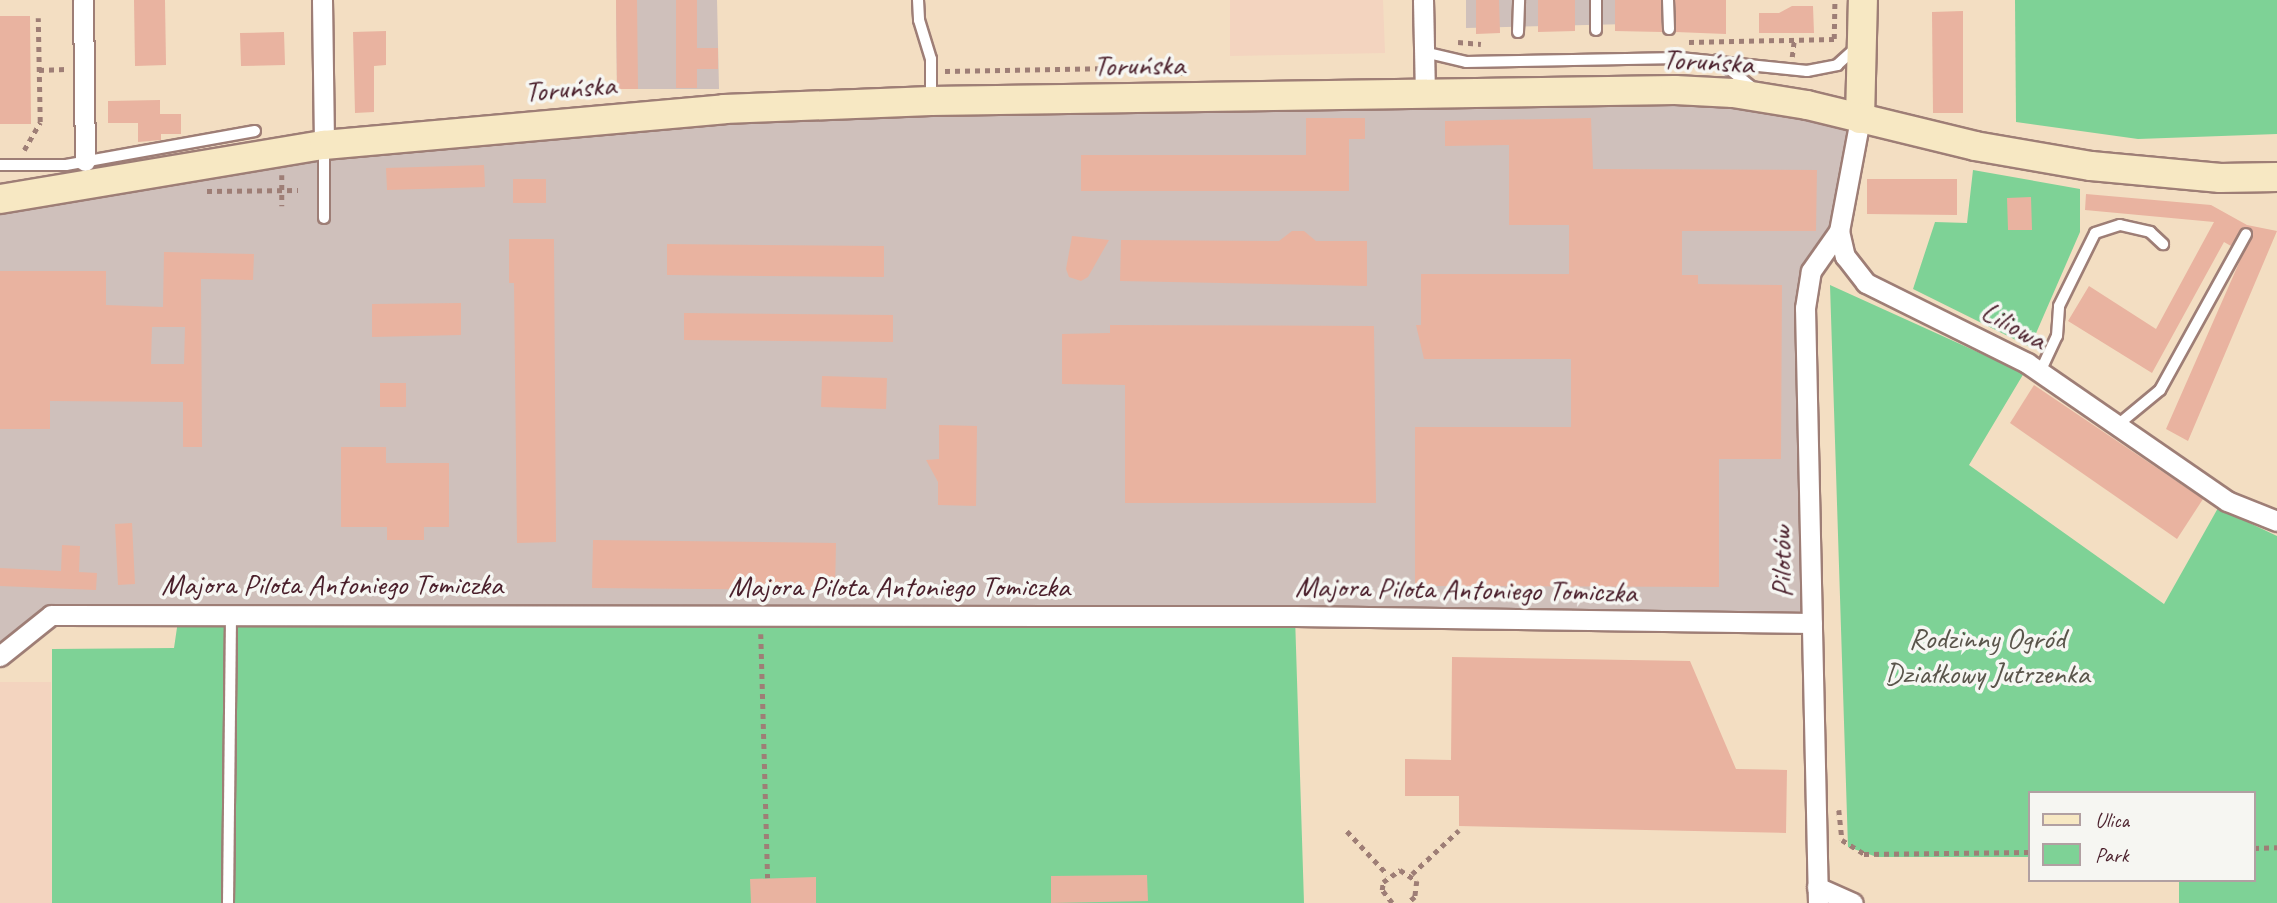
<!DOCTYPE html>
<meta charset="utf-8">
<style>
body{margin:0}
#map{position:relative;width:2277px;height:903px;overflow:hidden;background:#f3dec2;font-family:Caveat,sans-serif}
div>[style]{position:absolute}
.built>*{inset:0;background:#f3d4bf}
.industrial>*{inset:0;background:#cfc0bb}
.green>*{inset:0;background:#7ed296}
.building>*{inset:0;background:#e9b3a0}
.path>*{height:4.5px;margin-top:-2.25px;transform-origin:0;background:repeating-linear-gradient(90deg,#9e7e76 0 5px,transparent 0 10px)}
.roads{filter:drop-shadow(2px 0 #9e7e76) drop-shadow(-2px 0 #9e7e76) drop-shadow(0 2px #9e7e76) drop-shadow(0 -2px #9e7e76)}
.lane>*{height:10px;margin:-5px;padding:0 5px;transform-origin:5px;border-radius:5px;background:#fff}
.street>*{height:19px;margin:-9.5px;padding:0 9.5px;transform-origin:9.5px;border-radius:9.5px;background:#fff}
.secondary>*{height:28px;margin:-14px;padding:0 14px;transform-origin:14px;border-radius:14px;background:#f7e8c3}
span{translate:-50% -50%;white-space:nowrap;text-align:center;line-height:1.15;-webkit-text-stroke:7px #f6f6f2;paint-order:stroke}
.street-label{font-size:30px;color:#4a1f2b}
.park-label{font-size:30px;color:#5a554b}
.legend{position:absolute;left:2028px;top:791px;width:228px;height:91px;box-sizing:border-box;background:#f6f6f2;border:2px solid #b1a0a2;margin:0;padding:9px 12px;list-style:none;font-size:21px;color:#4a1f2b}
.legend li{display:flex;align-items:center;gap:14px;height:35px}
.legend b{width:35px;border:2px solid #b1a0a2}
</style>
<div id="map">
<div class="built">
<i style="clip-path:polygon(1230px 0,1383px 0,1385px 53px,1230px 56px)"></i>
<i style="clip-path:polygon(0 682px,51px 682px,52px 903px,0 903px)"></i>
</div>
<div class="industrial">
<i style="clip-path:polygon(616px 0,717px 0,719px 89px,617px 89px)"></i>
<i style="clip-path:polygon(1466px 0,1711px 0,1712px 22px,1466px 28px)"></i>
<i style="clip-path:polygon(1675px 90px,1860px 119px,1839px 231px,1811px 271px,1812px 623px,52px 615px,0 656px,0 199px,625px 116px)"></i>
</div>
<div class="green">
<i style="clip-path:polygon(2015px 0,2277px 0,2277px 134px,2138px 139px,2016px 122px)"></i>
<i style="clip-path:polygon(1973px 170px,2080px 189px,2080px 232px,2030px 347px,1913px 289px,1935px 222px,1967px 223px)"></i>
<i style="clip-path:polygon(1830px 285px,2024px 373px,1969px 465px,2164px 604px,2218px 508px,2277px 536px,2277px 903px,2179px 903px,2179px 880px,2254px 880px,2254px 793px,2030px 793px,2030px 857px,1877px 857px,1848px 847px)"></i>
<i style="clip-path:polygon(179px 614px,1295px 616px,1304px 903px,52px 903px,52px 649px,174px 648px)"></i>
</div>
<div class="building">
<i style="clip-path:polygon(134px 0,165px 0,166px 65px,135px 66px)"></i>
<i style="clip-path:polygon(616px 0,637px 0,638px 89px,617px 89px)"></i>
<i style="clip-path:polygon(676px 0,697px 0,697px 48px,718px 48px,718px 69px,697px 69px,697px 88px,676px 88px)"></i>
<i style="clip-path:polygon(1476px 0,1499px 0,1500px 33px,1476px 34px)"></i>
<i style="clip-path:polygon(1538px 0,1575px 0,1575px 31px,1538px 32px)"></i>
<i style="clip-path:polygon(1615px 0,1661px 0,1662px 32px,1615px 31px)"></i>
<i style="clip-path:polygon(1675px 0,1726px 0,1726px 34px,1676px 32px)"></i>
<i style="clip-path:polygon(1792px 6px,1813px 6px,1814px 33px,1759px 33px,1759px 13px,1779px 13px)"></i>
<i style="clip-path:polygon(1963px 11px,1963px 113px,1933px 113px,1932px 12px)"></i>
<i style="clip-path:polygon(0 16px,30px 16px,31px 124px,0 124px)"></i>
<i style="clip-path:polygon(386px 31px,386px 65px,374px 66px,374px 112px,355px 113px,353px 32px)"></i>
<i style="clip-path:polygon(284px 32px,285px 65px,241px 66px,240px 33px)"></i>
<i style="clip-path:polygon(160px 100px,160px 114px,181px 114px,181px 134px,161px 134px,161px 140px,138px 142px,138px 123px,108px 123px,108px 101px)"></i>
<i style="clip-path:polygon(1306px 118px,1365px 118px,1365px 139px,1349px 139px,1349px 191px,1081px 191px,1081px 155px,1306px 155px)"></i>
<i style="clip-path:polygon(1591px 118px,1593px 169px,1817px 170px,1816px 231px,1682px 231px,1682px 275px,1698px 275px,1698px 284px,1782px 285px,1781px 459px,1719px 459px,1719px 587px,1415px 586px,1415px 427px,1571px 427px,1571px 359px,1424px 359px,1416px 325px,1421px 325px,1421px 274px,1569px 274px,1569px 225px,1509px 225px,1509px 145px,1445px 146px,1445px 121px)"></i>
<i style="clip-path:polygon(484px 165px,485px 187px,387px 190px,386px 168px)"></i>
<i style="clip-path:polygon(513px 179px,546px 179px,546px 203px,513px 203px)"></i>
<i style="clip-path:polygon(1867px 179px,1957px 179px,1957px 215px,1867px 214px)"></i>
<i style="clip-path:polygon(2086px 194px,2211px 205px,2247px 225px,2277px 231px,2188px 441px,2166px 429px,2253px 231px,2243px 227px,2231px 246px,2224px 242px,2152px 373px,2068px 321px,2089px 286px,2156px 329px,2214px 222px,2085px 210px)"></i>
<i style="clip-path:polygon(2031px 197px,2032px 230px,2008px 230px,2007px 198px)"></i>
<i style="clip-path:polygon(1292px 231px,1304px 231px,1316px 241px,1367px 241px,1367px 286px,1120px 281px,1121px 240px,1279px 241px)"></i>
<i style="clip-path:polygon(1072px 236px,1109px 240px,1088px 277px,1081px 281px,1069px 277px,1066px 269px)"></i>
<i style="clip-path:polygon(509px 239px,554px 239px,556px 542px,517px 543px,514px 283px,509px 283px)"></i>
<i style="clip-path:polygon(667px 244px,884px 246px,884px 277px,667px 275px)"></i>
<i style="clip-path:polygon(evenodd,164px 252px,254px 254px,253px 280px,201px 279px,202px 447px,183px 447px,183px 402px,50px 401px,50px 429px,0 429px,0 271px,106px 271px,106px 305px,163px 307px,164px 252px,152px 327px,185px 327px,184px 364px,151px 364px,152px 327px)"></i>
<i style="clip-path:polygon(461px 303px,461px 335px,372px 337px,372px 304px)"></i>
<i style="clip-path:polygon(684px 313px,893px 315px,893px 342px,684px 340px)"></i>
<i style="clip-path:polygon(1110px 325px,1374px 326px,1376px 503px,1125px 503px,1125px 385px,1062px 384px,1062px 334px,1110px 333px)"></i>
<i style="clip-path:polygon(822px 376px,887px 378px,886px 409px,821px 407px)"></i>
<i style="clip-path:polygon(380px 383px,406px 383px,406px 407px,380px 407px)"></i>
<i style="clip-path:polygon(2034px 385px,2203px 499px,2177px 539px,2010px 423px)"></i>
<i style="clip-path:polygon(939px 425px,977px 426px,976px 506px,938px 505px,938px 482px,926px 460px,939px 459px)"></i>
<i style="clip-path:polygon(341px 447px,386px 447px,386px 463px,449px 463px,449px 527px,424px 527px,424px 540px,387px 540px,387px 527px,341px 527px)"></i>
<i style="clip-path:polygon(132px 523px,135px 584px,118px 585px,115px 524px)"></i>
<i style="clip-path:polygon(593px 540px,836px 543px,835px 590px,592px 588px)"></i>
<i style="clip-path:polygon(62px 545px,80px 546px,79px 572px,97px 573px,96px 590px,0 586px,0 568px,61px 571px)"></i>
<i style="clip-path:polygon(1452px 657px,1690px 661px,1736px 769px,1787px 770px,1786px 833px,1459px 826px,1459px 796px,1405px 796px,1405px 759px,1451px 760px)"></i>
<i style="clip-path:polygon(1147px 875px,1148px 901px,1051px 903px,1051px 876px)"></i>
<i style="clip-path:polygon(816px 877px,816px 903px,751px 903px,750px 879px)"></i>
</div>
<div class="path">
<i style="left:1458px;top:42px;width:23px;rotate:5deg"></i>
<i style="left:1689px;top:42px;width:145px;rotate:-1.2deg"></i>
<i style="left:1834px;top:39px;width:39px;rotate:-89deg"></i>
<i style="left:1792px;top:57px;width:17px;rotate:-83deg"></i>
<i style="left:39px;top:70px;width:27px;rotate:-2deg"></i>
<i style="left:945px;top:71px;width:227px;rotate:-1deg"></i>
<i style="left:1172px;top:67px;width:13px;rotate:29deg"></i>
<i style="left:24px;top:150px;width:32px;rotate:-60deg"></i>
<i style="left:40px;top:122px;width:104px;rotate:-91.1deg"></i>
<i style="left:282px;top:175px;width:31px;rotate:90deg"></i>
<i style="left:207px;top:191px;width:91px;rotate:-0.6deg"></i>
<i style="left:761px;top:634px;width:244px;rotate:88.4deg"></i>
<i style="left:1839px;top:810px;width:30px;rotate:84deg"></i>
<i style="left:1842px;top:840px;width:26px;rotate:32deg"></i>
<i style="left:1864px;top:854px;width:166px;rotate:-0.7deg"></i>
<i style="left:1347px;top:831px;width:60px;rotate:47deg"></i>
<i style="left:2254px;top:848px;width:23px;rotate:-2deg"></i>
<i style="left:1412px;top:874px;width:64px;rotate:-43.1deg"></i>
<i style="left:1392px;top:903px;width:16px;rotate:-128deg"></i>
<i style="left:1382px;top:890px;width:8px;rotate:-83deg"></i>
<i style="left:1383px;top:882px;width:21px;rotate:-35deg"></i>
<i style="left:1400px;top:870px;width:20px;rotate:33deg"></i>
<i style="left:1417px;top:881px;width:16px;rotate:97deg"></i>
<i style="left:1415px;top:897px;width:9px;rotate:139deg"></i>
</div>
<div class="roads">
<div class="lane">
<i style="left:918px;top:0;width:20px;rotate:87deg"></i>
<i style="left:919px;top:20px;width:41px;rotate:72.9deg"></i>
<i style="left:931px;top:59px;width:41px;rotate:90deg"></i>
<i style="left:1596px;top:0;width:30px;rotate:90deg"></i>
<i style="left:1668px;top:0;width:29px;rotate:88deg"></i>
<i style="left:1518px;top:32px;width:32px;rotate:-88deg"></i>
<i style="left:1424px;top:52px;width:43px;rotate:13.4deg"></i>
<i style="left:1466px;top:62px;width:214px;rotate:-1.1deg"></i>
<i style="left:1680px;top:58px;width:128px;rotate:5.8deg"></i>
<i style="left:1807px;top:71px;width:31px;rotate:-11deg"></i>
<i style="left:1837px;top:65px;width:25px;rotate:-42deg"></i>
<i style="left:1718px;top:60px;width:45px;rotate:38.7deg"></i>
<i style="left:324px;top:146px;width:72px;rotate:90deg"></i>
<i style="left:0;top:165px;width:66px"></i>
<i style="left:66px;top:165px;width:192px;rotate:-10.2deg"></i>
<i style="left:2040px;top:372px;width:40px;rotate:-65deg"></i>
<i style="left:2057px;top:336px;width:30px;rotate:-86deg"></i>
<i style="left:2059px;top:306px;width:81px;rotate:-63.7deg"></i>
<i style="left:2095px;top:233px;width:26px;rotate:-18deg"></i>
<i style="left:2120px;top:225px;width:31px;rotate:13deg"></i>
<i style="left:2150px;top:232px;width:18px;rotate:43deg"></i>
<i style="left:2120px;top:423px;width:52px;rotate:-39.5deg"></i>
<i style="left:2160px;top:390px;width:178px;rotate:-61.1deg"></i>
<i style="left:228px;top:903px;width:289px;rotate:-89.4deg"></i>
</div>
<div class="street">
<i style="left:83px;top:0;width:161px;rotate:89.3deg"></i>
<i style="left:322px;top:0;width:145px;rotate:89.2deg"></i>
<i style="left:1423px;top:0;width:93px;rotate:88.8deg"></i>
<i style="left:1860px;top:119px;width:114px;rotate:100.6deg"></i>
<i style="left:1839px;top:231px;width:26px;rotate:77deg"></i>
<i style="left:1845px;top:256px;width:34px;rotate:52deg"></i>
<i style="left:1866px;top:283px;width:180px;rotate:26.4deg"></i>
<i style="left:2027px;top:363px;width:243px;rotate:34.6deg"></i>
<i style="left:2227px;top:501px;width:54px;rotate:21.8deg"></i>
<i style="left:0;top:656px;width:65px;rotate:-38.8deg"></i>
<i style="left:51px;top:615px;width:1244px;rotate:0.05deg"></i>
<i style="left:1295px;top:616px;width:517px;rotate:0.78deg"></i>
<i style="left:1817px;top:887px;width:39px;rotate:24deg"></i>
<i style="left:1818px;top:903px;width:595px;rotate:-91.25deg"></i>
<i style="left:1805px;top:308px;width:37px;rotate:-81deg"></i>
<i style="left:1811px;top:271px;width:49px;rotate:-55deg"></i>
</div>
<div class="secondary">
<i style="left:1860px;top:119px;width:119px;rotate:-88.6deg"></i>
<i style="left:0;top:199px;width:328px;rotate:-9.5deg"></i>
<i style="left:324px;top:145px;width:402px;rotate:-5.1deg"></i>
<i style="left:724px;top:109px;width:207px;rotate:-2.2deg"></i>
<i style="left:931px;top:101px;width:744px;rotate:-0.85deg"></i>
<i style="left:1675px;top:90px;width:58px;rotate:3deg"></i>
<i style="left:1733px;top:93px;width:75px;rotate:9.2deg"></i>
<i style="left:1807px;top:105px;width:173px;rotate:13.7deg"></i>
<i style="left:1975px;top:146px;width:118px;rotate:9.8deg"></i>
<i style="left:2091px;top:166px;width:130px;rotate:5.3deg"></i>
<i style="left:2220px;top:178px;width:57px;rotate:-1deg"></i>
</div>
</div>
<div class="street-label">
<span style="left:1708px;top:61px;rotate:3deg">Toruńska</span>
<span style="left:1139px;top:65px;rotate:-1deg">Toruńska</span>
<span style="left:570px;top:88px;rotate:-5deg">Toruńska</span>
<span style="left:2014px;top:325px;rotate:28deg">Liliowa</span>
<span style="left:1781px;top:562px;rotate:-91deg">Pilotów</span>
<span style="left:332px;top:584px">Majora Pilota Antoniego Tomiczka</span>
<span style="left:899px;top:586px">Majora Pilota Antoniego Tomiczka</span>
<span style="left:1466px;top:589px;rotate:1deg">Majora Pilota Antoniego Tomiczka</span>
</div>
<div class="park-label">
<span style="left:1987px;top:655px">Rodzinny Ogród<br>Działkowy Jutrzenka</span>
</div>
<ul class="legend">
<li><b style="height:9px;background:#f7e8c3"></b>Ulica</li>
<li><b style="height:19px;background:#7ed296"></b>Park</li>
</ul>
</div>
